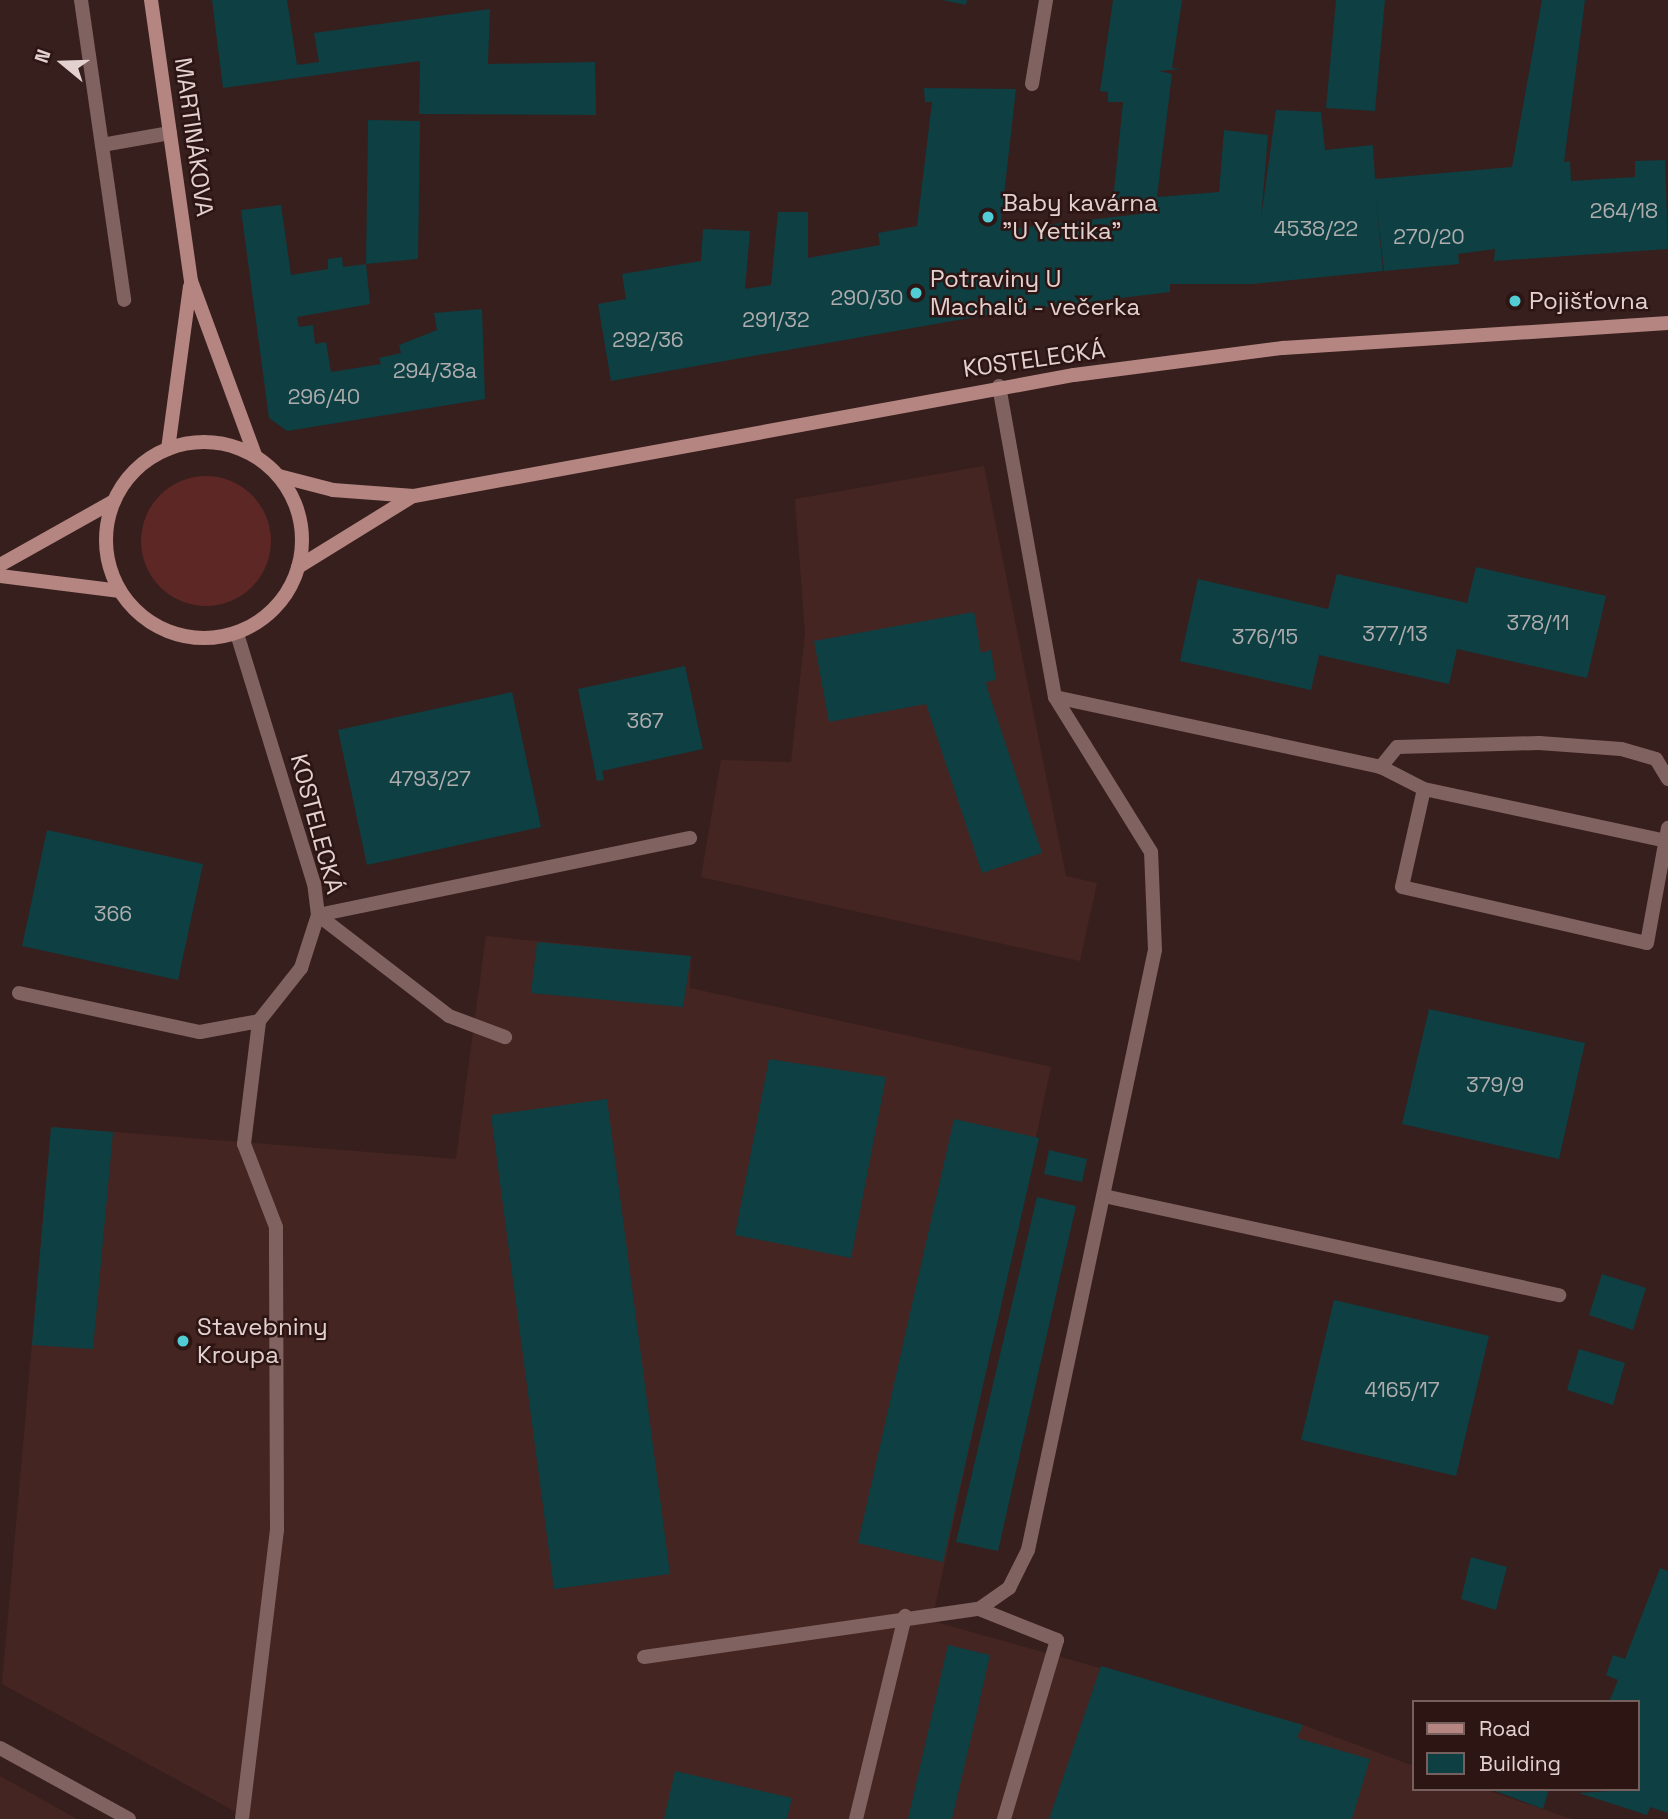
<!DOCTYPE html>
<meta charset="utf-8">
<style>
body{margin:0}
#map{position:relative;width:1668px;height:1819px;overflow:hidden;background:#371f1d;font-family:"Space Grotesk",sans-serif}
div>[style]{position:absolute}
.built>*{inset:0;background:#452522}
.green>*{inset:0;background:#5c2724}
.round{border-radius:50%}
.building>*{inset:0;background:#0d3f43}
.lane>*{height:14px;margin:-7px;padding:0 7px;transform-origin:7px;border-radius:7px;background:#806360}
.street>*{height:14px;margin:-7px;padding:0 7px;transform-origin:7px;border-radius:7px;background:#806360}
.secondary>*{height:14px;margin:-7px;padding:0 7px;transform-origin:7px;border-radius:7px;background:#b48581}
.secondary>.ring{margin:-7px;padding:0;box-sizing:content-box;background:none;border:14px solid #b48581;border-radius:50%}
.dots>*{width:19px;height:19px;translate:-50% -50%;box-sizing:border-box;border:4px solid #2d1513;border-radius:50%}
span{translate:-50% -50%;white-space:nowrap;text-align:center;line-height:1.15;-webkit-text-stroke:5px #2d1513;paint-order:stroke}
.number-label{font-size:21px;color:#aeacac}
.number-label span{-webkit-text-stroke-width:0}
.street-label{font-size:24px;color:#e3d1cf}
.poi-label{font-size:24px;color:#e3d1cf}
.left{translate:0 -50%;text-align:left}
.legend{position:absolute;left:1412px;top:1700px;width:228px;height:91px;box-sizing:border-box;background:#2d1513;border:2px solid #76605e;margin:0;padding:9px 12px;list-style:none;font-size:21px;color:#e3d1cf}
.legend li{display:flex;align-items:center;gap:14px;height:35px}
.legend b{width:35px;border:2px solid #76605e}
.north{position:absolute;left:28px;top:28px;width:70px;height:70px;-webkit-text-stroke:5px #2d1513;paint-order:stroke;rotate:289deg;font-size:19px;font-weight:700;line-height:28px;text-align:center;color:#e3d1cf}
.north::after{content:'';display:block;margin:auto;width:24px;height:32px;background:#e3d1cf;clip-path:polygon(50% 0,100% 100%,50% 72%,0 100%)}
</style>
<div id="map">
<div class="built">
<i style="clip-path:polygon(984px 466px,1066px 876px,1097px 883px,1080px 961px,701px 877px,721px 760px,791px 762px,805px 633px,795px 499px)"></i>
<i style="clip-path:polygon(486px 936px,691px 956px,690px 988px,1051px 1067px,932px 1621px,1303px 1725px,1414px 1766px,1414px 1789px,1483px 1789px,1572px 1819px,249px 1819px,2px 1684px,51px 1127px,456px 1159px)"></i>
<i style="clip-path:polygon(0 1776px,77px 1819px,0 1819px)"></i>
</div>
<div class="green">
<i class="round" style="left:141px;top:476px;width:130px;height:130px"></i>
</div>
<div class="building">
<i style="clip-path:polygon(212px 0,287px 0,297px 65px,319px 62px,314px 33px,490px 9px,488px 64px,595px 62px,596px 115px,419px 114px,420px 61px,223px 88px)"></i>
<i style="clip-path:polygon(942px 0,967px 0,966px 5px)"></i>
<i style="clip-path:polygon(1113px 0,1182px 0,1172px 68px,1181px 69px,1159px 71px,1172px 74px,1157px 197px,1219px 192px,1224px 130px,1268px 135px,1261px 218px,1276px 110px,1321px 112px,1325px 150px,1373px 145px,1375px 179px,1512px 167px,1542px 0,1585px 0,1564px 162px,1570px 161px,1571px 181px,1635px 177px,1635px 161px,1665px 160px,1668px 249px,1494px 261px,1495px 249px,1458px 254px,1459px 264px,1384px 271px,1376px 200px,1383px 271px,1253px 284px,1170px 284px,1170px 292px,998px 313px,611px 381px,598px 304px,626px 299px,622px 274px,701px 261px,703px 229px,750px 231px,745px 289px,771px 285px,778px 212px,808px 212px,808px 258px,880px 245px,878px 233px,917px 226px,932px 102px,925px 102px,924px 88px,1016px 89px,1000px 230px,1140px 214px,1141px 203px,1113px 201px,1123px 102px,1108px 102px,1108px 92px,1100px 91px)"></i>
<i style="clip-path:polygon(1336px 0,1385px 0,1375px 111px,1326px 108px)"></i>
<i style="clip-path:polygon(368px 120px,420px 121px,418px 259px,366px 264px)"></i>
<i style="clip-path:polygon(281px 205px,291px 275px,328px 269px,328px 259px,342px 257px,343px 267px,366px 264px,370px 304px,297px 317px,299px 327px,313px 325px,315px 344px,326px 342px,331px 372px,381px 364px,379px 358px,401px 353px,399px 345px,437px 330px,434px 313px,482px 309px,485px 399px,287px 431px,269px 418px,241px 210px)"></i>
<i style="clip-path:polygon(1476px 567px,1606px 596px,1587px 678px,1457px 649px,1449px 684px,1319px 655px,1311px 690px,1180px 661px,1198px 579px,1328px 609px,1337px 574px,1467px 603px)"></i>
<i style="clip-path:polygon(974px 612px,981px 653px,991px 650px,996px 680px,986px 682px,988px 691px,1042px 853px,982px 873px,926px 704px,829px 722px,814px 641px)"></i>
<i style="clip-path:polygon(685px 666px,703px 749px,602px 771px,604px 780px,597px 781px,578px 689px)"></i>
<i style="clip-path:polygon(512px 692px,541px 827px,367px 865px,338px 730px)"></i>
<i style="clip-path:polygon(47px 830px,203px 864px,178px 980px,22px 946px)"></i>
<i style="clip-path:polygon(537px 942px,691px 956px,683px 1007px,531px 993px)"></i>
<i style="clip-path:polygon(1429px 1009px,1585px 1043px,1559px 1159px,1402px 1124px)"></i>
<i style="clip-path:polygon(769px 1059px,886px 1077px,851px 1258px,735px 1235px)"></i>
<i style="clip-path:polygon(607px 1099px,670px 1574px,554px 1589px,491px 1115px)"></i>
<i style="clip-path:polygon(954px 1119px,1039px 1138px,943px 1562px,858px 1543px)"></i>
<i style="clip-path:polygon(51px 1127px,113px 1132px,93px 1349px,32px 1345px)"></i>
<i style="clip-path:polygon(1049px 1150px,1087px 1159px,1082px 1182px,1044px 1174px)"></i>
<i style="clip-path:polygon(1037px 1197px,1076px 1206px,998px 1551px,956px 1542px)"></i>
<i style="clip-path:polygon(1602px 1274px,1646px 1288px,1633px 1330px,1589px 1315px)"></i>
<i style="clip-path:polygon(1334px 1300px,1489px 1336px,1456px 1476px,1301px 1440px)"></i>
<i style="clip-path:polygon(1579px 1349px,1625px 1363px,1613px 1405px,1567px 1390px)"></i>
<i style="clip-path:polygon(1471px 1557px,1507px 1567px,1496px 1610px,1461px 1599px)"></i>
<i style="clip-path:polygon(1660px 1568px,1668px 1571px,1668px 1813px,1650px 1807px,1647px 1815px,1579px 1793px,1638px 1789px,1638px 1702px,1609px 1702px,1618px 1680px,1606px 1675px,1613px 1655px,1625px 1659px)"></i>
<i style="clip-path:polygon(948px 1645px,990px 1655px,975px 1721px,952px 1819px,908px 1819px)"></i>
<i style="clip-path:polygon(1101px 1666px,1303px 1725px,1297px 1738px,1370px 1759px,1352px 1819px,1049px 1819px)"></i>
<i style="clip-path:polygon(675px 1771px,792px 1798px,787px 1819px,664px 1819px)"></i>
<i style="clip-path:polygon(1490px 1789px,1549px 1789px,1543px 1809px)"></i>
</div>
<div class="lane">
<i style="left:81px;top:0;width:303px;rotate:81.8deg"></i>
<i style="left:102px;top:145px;width:69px;rotate:-10deg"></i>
<i style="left:1668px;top:779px;width:23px;rotate:-121deg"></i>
<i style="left:1656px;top:759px;width:36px;rotate:-164deg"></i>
<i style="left:1621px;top:749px;width:82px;rotate:-175.8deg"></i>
<i style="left:1539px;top:743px;width:142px;rotate:178.4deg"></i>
<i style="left:1397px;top:747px;width:26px;rotate:129deg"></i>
<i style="left:1381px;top:767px;width:48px;rotate:27.1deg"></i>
<i style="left:1424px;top:789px;width:100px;rotate:102.7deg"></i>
<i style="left:1402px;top:887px;width:251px;rotate:12.9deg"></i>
<i style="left:1647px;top:943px;width:117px;rotate:-79.7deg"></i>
<i style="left:1424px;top:789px;width:248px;rotate:12.1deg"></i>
<i style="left:318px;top:915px;width:380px;rotate:-11.7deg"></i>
<i style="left:318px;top:915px;width:165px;rotate:37.6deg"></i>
<i style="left:449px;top:1016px;width:60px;rotate:20.6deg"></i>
<i style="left:1104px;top:1196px;width:466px;rotate:12.3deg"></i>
<i style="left:979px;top:1609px;width:37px;rotate:-35deg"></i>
<i style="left:1009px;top:1588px;width:42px;rotate:-63.4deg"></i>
<i style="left:1028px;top:1550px;width:613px;rotate:-78.05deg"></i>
<i style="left:1155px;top:950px;width:98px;rotate:-92.3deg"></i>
<i style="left:1151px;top:852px;width:182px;rotate:-121.8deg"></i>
<i style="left:644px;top:1657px;width:338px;rotate:-8.2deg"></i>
<i style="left:979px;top:1609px;width:84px;rotate:21.7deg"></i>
<i style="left:1057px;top:1640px;width:187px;rotate:106.5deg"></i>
<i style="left:0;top:1748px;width:147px;rotate:28.8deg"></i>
<i style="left:242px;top:1819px;width:291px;rotate:-83.1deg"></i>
<i style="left:277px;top:1530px;width:303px;rotate:-90.2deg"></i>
<i style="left:276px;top:1227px;width:89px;rotate:-111.1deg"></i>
<i style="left:244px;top:1144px;width:124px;rotate:-83deg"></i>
<i style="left:856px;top:1819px;width:209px;rotate:-76.4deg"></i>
</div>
<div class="street">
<i style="left:1032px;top:84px;width:85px;rotate:-80.5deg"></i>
<i style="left:999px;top:386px;width:316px;rotate:79.8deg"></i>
<i style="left:1055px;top:697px;width:333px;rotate:12.1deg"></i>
<i style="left:19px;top:993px;width:185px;rotate:12.2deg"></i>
<i style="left:200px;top:1032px;width:60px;rotate:-10.6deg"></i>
<i style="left:259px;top:1021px;width:68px;rotate:-51.6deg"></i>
<i style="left:301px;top:968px;width:56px;rotate:-72.2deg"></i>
<i style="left:318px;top:915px;width:31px;rotate:-97deg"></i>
<i style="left:314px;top:884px;width:263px;rotate:-107.1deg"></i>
</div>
<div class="secondary">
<i style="left:151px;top:0;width:284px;rotate:81.9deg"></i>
<i style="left:191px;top:281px;width:185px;rotate:69.8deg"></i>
<i class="ring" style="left:106px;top:442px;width:182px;height:182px"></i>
<i style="left:168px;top:449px;width:164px;rotate:-82.3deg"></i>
<i style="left:279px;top:476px;width:56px;rotate:14.5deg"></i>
<i style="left:333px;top:490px;width:81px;rotate:4.2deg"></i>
<i style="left:414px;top:496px;width:671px;rotate:-10.39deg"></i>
<i style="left:1074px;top:375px;width:211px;rotate:-7.4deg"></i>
<i style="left:1283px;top:348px;width:386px;rotate:-3.7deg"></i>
<i style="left:0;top:565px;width:131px;rotate:-29.3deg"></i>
<i style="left:298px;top:567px;width:135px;rotate:-31.7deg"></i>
<i style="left:0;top:576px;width:121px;rotate:7.1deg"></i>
</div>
<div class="dots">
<i style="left:988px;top:217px;background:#52ccd5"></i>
<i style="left:916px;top:293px;background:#52ccd5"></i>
<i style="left:1515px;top:301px;background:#52ccd5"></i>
<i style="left:183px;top:1341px;background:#52ccd5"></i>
</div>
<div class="number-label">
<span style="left:1624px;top:211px">264/18</span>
<span style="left:1316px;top:229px">4538/22</span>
<span style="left:1429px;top:237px">270/20</span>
<span style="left:867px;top:298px">290/30</span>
<span style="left:776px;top:320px">291/32</span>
<span style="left:648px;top:340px">292/36</span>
<span style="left:435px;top:371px">294/38a</span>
<span style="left:324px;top:397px">296/40</span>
<span style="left:1538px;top:623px">378/11</span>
<span style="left:1395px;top:634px">377/13</span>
<span style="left:1265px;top:637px">376/15</span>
<span style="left:645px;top:721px">367</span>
<span style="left:430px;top:779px">4793/27</span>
<span style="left:113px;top:914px">366</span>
<span style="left:1495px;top:1085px">379/9</span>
<span style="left:1402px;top:1390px">4165/17</span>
</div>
<div class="street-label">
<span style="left:194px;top:137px;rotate:82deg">MARTINÁKOVA</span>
<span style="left:1034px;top:359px;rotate:-8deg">KOSTELECKÁ</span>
<span style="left:317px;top:824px;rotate:75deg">KOSTELECKÁ</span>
</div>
<div class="poi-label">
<span class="left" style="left:1002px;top:217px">Baby kavárna<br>"U Yettika"</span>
<span class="left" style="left:930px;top:293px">Potraviny U<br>Machalů - večerka</span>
<span class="left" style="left:1529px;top:301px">Pojišťovna</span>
<span class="left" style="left:197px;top:1341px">Stavebniny<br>Kroupa</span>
</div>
<ul class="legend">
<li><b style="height:9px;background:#b48581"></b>Road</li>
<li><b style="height:19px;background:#0d3f43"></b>Building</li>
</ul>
<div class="north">N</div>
</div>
